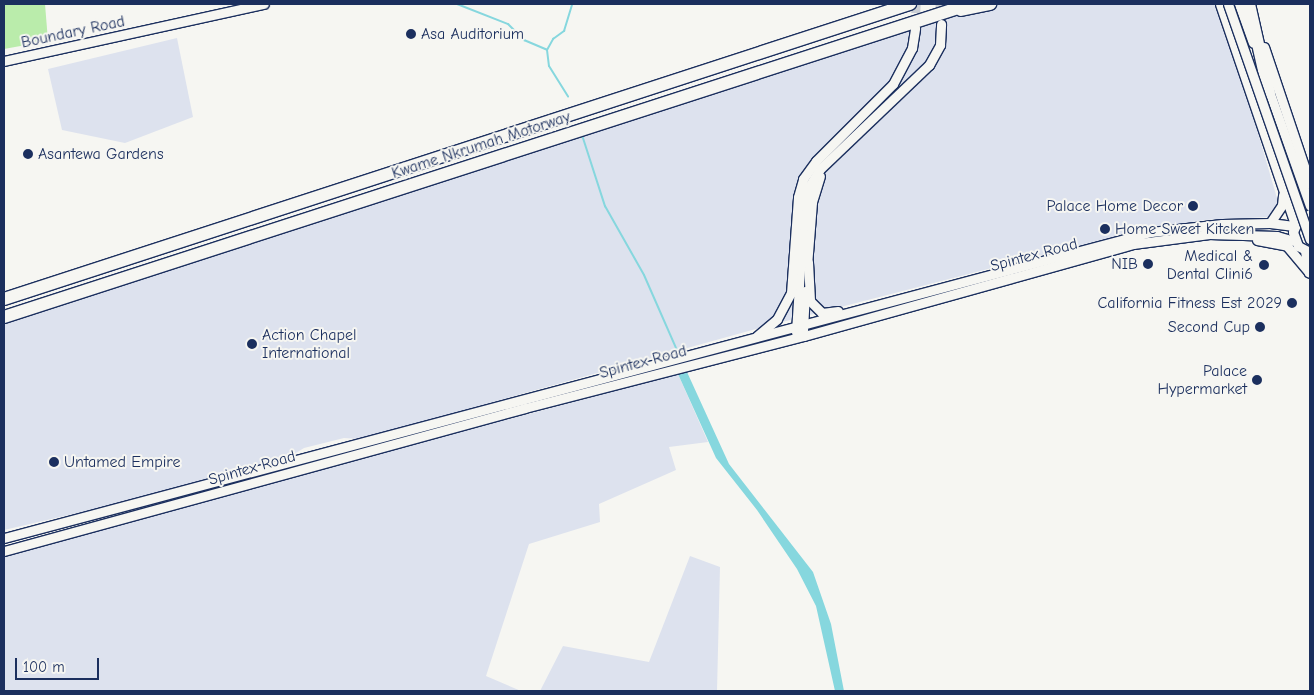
<!DOCTYPE html>
<style>
body{margin:0}
#map{position:relative;width:1314px;height:695px;overflow:hidden;background:#f6f6f2;font-family:"Comic Neue",sans-serif}
div>[style]{position:absolute}
.built>*{inset:0;background:#dde2ee}
.green>*{inset:0;background:#baecab}
.water>*{inset:0;background:#86d7de}
.stream>*{height:2px;margin:-1px;padding:0 1px;transform-origin:1px;border-radius:1px;background:#86d7de}
.secondary-tunnel>*{height:9px;margin-top:-4.5px;transform-origin:0;background:repeating-linear-gradient(90deg,#caced4 0 9px,transparent 0 13.5px)}
.roads{filter:drop-shadow(1px 0 #1b2f5e) drop-shadow(-1px 0 #1b2f5e) drop-shadow(0 1px #1b2f5e) drop-shadow(0 -1px #1b2f5e)}
.tertiary>*{height:9px;margin:-4.5px;padding:0 4.5px;transform-origin:4.5px;border-radius:4.5px;background:#f6f6f2}
.secondary>*{height:9px;margin:-4.5px;padding:0 4.5px;transform-origin:4.5px;border-radius:4.5px;background:#f6f6f2}
.motorway>*{height:12px;margin:-6px;padding:0 6px;transform-origin:6px;border-radius:6px;background:#f6f6f2}
.bridges{filter:drop-shadow(1px 0 #1b2f5e) drop-shadow(-1px 0 #1b2f5e) drop-shadow(0 1px #1b2f5e) drop-shadow(0 -1px #1b2f5e)}
.secondary-bridge>*{height:9px;margin:-4.5px;padding:0 4.5px;transform-origin:4.5px;border-radius:4.5px;background:#f6f6f2}
.dots>*{width:14px;height:14px;translate:-50% -50%;box-sizing:border-box;border:2px solid #f6f6f2;border-radius:50%}
span{translate:-50% -50%;white-space:nowrap;text-align:center;line-height:1.15;-webkit-text-stroke:4px #f6f6f2;paint-order:stroke}
.street-label{font-size:16px;color:#1b2f5e}
.poi-label{font-size:16px;color:#1b2f5e}
.left{translate:0 -50%;text-align:left}
.right{translate:-100% -50%;text-align:right}
.frame{position:absolute;inset:0;border:5px solid #1b2f5e;pointer-events:none}
.scale{position:absolute;left:15px;top:658px;width:84px;height:22px;box-sizing:border-box;border:2px solid #1b2f5e;border-top:0;padding-left:6px;font-size:15px;line-height:18px;white-space:nowrap;color:#1b2f5e;-webkit-text-stroke:4px #f6f6f2;paint-order:stroke}
</style>
<div id="map">
<div class="built">
<i style="clip-path:polygon(1000px 4px,1216px 4px,1239px 68px,1279px 205px,1268px 217px,1205px 220px,1139px 230px,763px 327px,359px 439px,344px 438px,304px 448px,291px 456px,103px 507px,4px 530px,4px 320px,923px 21px)"></i>
<i style="clip-path:polygon(177px 38px,193px 117px,125px 143px,62px 130px,48px 69px)"></i>
<i style="clip-path:polygon(678px 374px,708px 442px,669px 447px,676px 470px,599px 504px,600px 522px,529px 544px,486px 676px,521px 691px,4px 691px,4px 554px)"></i>
<i style="clip-path:polygon(690px 556px,720px 567px,717px 691px,540px 691px,563px 646px,649px 662px)"></i>
</div>
<div class="green">
<i style="clip-path:polygon(4px 4px,45px 4px,48px 41px,4px 49px)"></i>
</div>
<div class="water">
<i style="clip-path:polygon(687px 372px,729px 464px,813px 572px,831px 624px,844px 691px,835px 691px,816px 606px,797px 569px,757px 510px,716px 458px,678px 374px)"></i>
</div>
<div class="stream">
<i style="left:457px;top:4px;width:55px;rotate:21.4deg"></i>
<i style="left:508px;top:24px;width:23px;rotate:45deg"></i>
<i style="left:524px;top:40px;width:25px;rotate:23deg"></i>
<i style="left:547px;top:50px;width:16px;rotate:83deg"></i>
<i style="left:549px;top:66px;width:36px;rotate:58deg"></i>
<i style="left:547px;top:50px;width:13px;rotate:-61deg"></i>
<i style="left:553px;top:39px;width:14px;rotate:-36deg"></i>
<i style="left:564px;top:31px;width:28px;rotate:-73deg"></i>
<i style="left:582px;top:135px;width:75px;rotate:72.1deg"></i>
<i style="left:605px;top:206px;width:79px;rotate:60.5deg"></i>
<i style="left:644px;top:275px;width:82px;rotate:66.3deg"></i>
</div>
<div class="secondary-tunnel">
<i style="left:940px;top:4px;width:15px;rotate:86deg"></i>
<i style="left:915px;top:26px;width:22px;rotate:-87deg"></i>
</div>
<div class="roads">
<div class="tertiary">
<i style="left:1220px;top:4px;width:232px;rotate:71.2deg"></i>
<i style="left:1264px;top:47px;width:145px;rotate:71.4deg"></i>
<i style="left:1305px;top:251px;width:22px;rotate:80deg"></i>
</div>
<div class="secondary">
<i style="left:1239px;top:4px;width:41px;rotate:70.3deg"></i>
<i style="left:4px;top:61px;width:266px;rotate:-12.4deg"></i>
<i style="left:1268px;top:88px;width:125px;rotate:70.4deg"></i>
<i style="left:1310px;top:214px;width:13px;rotate:153deg"></i>
<i style="left:1298px;top:220px;width:13px;rotate:113deg"></i>
<i style="left:1293px;top:232px;width:15px;rotate:70deg"></i>
<i style="left:1298px;top:246px;width:13px;rotate:27deg"></i>
<i style="left:1270px;top:223px;width:22px;rotate:-56deg"></i>
<i style="left:1282px;top:205px;width:10px;rotate:-84deg"></i>
<i style="left:1257px;top:240px;width:31px;rotate:11deg"></i>
<i style="left:1287px;top:246px;width:34px;rotate:50deg"></i>
<i style="left:808px;top:262px;width:39px;rotate:87deg"></i>
<i style="left:810px;top:301px;width:17px;rotate:45deg"></i>
<i style="left:822px;top:313px;width:16px;rotate:-7deg"></i>
<i style="left:807px;top:266px;width:64px;rotate:-85.5deg"></i>
<i style="left:812px;top:202px;width:27px;rotate:-73deg"></i>
<i style="left:803px;top:330px;width:39px;rotate:-87deg"></i>
<i style="left:796px;top:332px;width:125px;rotate:-86.3deg"></i>
<i style="left:804px;top:207px;width:19px;rotate:-78deg"></i>
<i style="left:808px;top:188px;width:22px;rotate:-58deg"></i>
<i style="left:820px;top:169px;width:151px;rotate:-43.7deg"></i>
<i style="left:929px;top:65px;width:23px;rotate:-61deg"></i>
<i style="left:940px;top:45px;width:21px;rotate:-87deg"></i>
<i style="left:757px;top:336px;width:26px;rotate:-40deg"></i>
<i style="left:777px;top:319px;width:30px;rotate:-62deg"></i>
<i style="left:791px;top:293px;width:96px;rotate:-85.8deg"></i>
<i style="left:798px;top:197px;width:19px;rotate:-74deg"></i>
<i style="left:803px;top:179px;width:22px;rotate:-54deg"></i>
<i style="left:816px;top:161px;width:109px;rotate:-45deg"></i>
<i style="left:893px;top:84px;width:41px;rotate:-62.2deg"></i>
<i style="left:912px;top:48px;width:20px;rotate:-81deg"></i>
<i style="left:4px;top:538px;width:1187px;rotate:-14.94deg"></i>
<i style="left:1151px;top:232px;width:71px;rotate:-6.4deg"></i>
<i style="left:1222px;top:224px;width:48px;rotate:-1.2deg"></i>
<i style="left:1270px;top:223px;width:24px;rotate:7deg"></i>
<i style="left:4px;top:551px;width:540px;rotate:-15.35deg"></i>
<i style="left:525px;top:408px;width:288px;rotate:-14.5deg"></i>
<i style="left:804px;top:336px;width:342px;rotate:-15.6deg"></i>
<i style="left:1133px;top:244px;width:77px;rotate:-7.5deg"></i>
<i style="left:1209px;top:234px;width:68px;rotate:1.7deg"></i>
<i style="left:1277px;top:236px;width:18px;rotate:16deg"></i>
</div>
<div class="motorway">
<i style="left:1249px;top:4px;width:91px;rotate:77.3deg"></i>
<i style="left:961px;top:10px;width:30px;rotate:-12deg"></i>
<i style="left:4px;top:299px;width:953px;rotate:-18.04deg"></i>
<i style="left:4px;top:317px;width:1015px;rotate:-17.95deg"></i>
</div>
</div>
<div class="bridges">
<div class="secondary-bridge">
<i style="left:1228px;top:4px;width:249px;rotate:70.8deg"></i>
</div>
</div>
<div class="dots">
<i style="left:411px;top:34px;background:#1b2f5e"></i>
<i style="left:28px;top:154px;background:#1b2f5e"></i>
<i style="left:1193px;top:206px;background:#1b2f5e"></i>
<i style="left:1105px;top:229px;background:#1b2f5e"></i>
<i style="left:1148px;top:264px;background:#1b2f5e"></i>
<i style="left:1264px;top:265px;background:#1b2f5e"></i>
<i style="left:1292px;top:303px;background:#1b2f5e"></i>
<i style="left:1260px;top:327px;background:#1b2f5e"></i>
<i style="left:252px;top:344px;background:#1b2f5e"></i>
<i style="left:1257px;top:380px;background:#1b2f5e"></i>
<i style="left:54px;top:462px;background:#1b2f5e"></i>
</div>
<div class="street-label">
<span style="left:73px;top:32px;rotate:-12deg">Boundary Road</span>
<span style="left:481px;top:145px;rotate:-18deg">Kwame Nkrumah Motorway</span>
<span style="left:1034px;top:255px;rotate:-15deg">Spintex Road</span>
<span style="left:643px;top:362px;rotate:-15deg">Spintex Road</span>
<span style="left:252px;top:468px;rotate:-16deg">Spintex Road</span>
</div>
<div class="poi-label">
<span class="left" style="left:421px;top:34px">Asa Auditorium</span>
<span class="left" style="left:38px;top:154px">Asantewa Gardens</span>
<span class="right" style="left:1183px;top:206px">Palace Home Decor</span>
<span class="left" style="left:1115px;top:229px">Home Sweet Kitcken</span>
<span class="right" style="left:1253px;top:265px">Medical &amp;<br>Dental Clini6</span>
<span class="right" style="left:1138px;top:264px">NIB</span>
<span class="right" style="left:1282px;top:303px">California Fitness Est 2029</span>
<span class="right" style="left:1250px;top:327px">Second Cup</span>
<span class="left" style="left:262px;top:344px">Action Chapel<br>International</span>
<span class="right" style="left:1247px;top:380px">Palace<br>Hypermarket</span>
<span class="left" style="left:64px;top:462px">Untamed Empire</span>
</div>
<div class="frame"></div>
<div class="scale">100 m</div>
</div>
